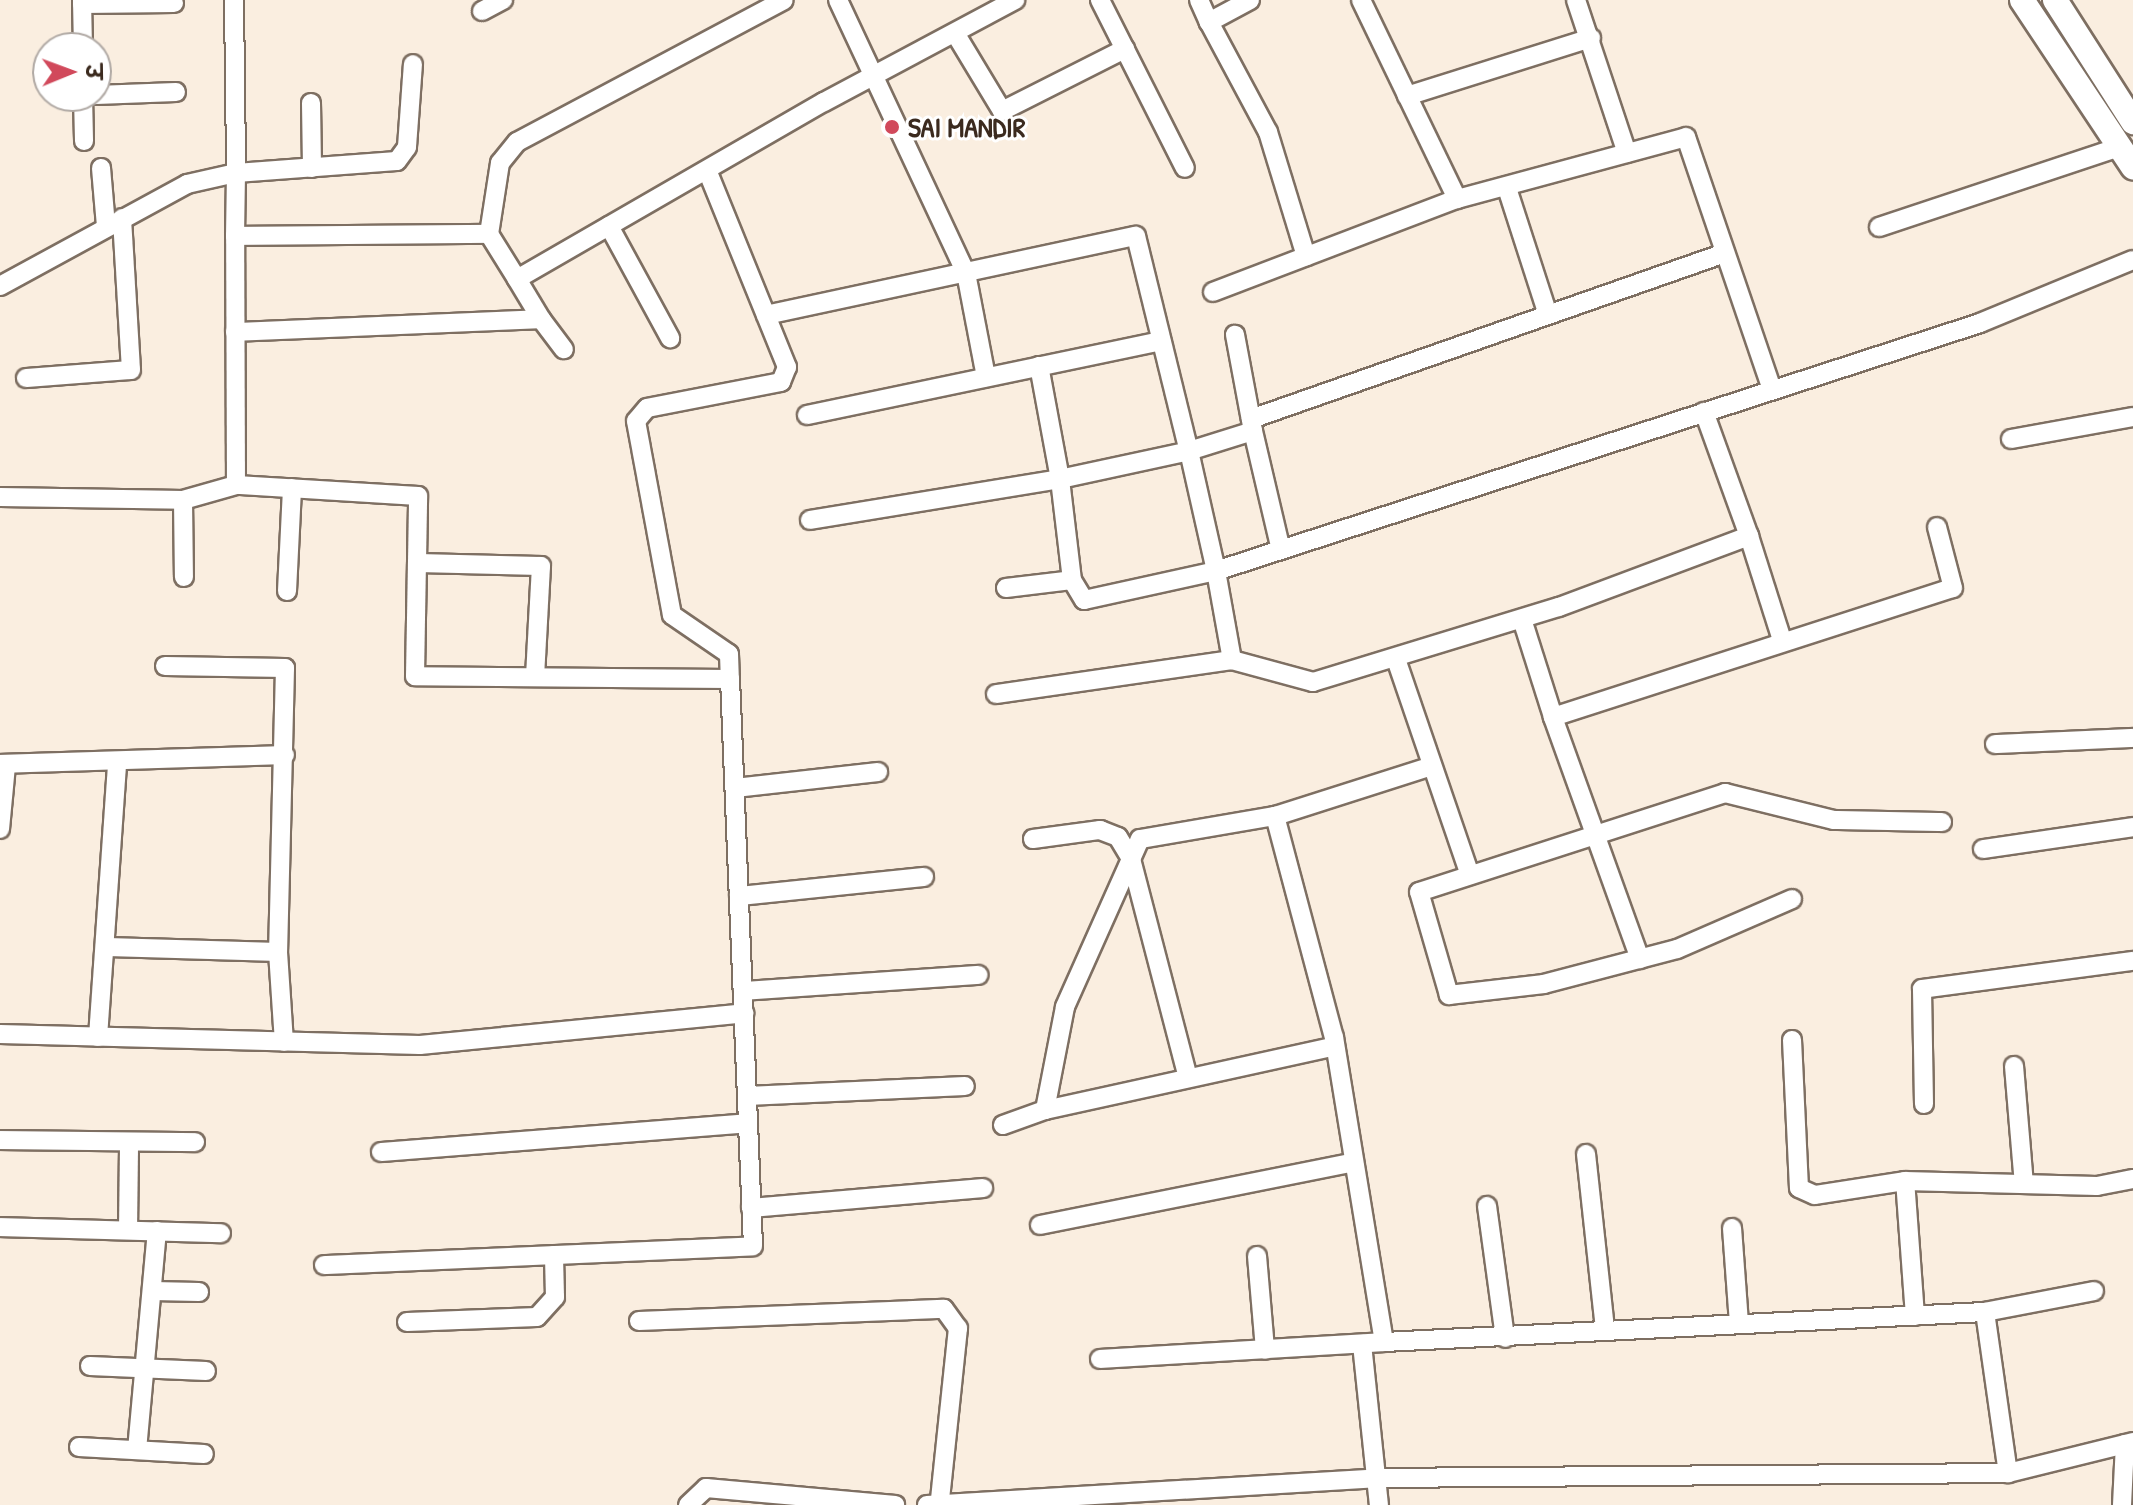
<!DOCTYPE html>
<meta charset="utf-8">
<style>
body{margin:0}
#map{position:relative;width:2133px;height:1505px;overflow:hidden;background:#faeee0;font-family:"Patrick Hand","Playpen Sans Deva",sans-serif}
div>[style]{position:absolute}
.roads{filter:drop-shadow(2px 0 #7e6f62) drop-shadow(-2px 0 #7e6f62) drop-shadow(0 2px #7e6f62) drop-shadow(0 -2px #7e6f62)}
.minor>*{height:18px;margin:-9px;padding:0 9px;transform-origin:9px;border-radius:9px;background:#fff}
.tertiary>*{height:24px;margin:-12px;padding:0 12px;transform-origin:12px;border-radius:12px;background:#fff}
.dots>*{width:22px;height:22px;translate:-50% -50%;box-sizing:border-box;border:4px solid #fff;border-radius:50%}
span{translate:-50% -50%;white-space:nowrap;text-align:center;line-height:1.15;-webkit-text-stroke:6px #fff;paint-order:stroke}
.poi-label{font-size:28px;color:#3b2a1e;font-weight:700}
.left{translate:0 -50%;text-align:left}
.north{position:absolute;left:32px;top:32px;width:80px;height:80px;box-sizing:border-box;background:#fff;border:2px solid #b1aaa5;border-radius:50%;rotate:89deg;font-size:22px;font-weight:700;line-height:32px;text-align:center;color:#3b2a1e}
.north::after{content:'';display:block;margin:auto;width:28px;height:36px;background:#d1495b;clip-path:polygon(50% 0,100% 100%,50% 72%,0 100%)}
</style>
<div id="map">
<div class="roads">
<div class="minor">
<i style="left:82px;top:0;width:48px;rotate:88.8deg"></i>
<i style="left:234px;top:0;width:173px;rotate:89.3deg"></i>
<i style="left:236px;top:173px;width:161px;rotate:-4.3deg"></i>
<i style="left:397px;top:161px;width:17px;rotate:-54deg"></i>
<i style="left:407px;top:147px;width:83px;rotate:-85.9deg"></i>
<i style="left:838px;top:0;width:302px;rotate:64.9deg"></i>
<i style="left:966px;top:273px;width:106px;rotate:79.1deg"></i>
<i style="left:1100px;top:0;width:188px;rotate:63.2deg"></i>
<i style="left:1199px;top:0;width:24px;rotate:66deg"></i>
<i style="left:1250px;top:0;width:47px;rotate:151.8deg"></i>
<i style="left:1209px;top:22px;width:125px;rotate:61.8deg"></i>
<i style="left:1268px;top:132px;width:130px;rotate:73deg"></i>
<i style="left:1361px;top:0;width:221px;rotate:64.2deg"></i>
<i style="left:1576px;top:0;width:161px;rotate:71.6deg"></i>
<i style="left:82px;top:4px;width:92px;rotate:-0.6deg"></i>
<i style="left:482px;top:11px;width:24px;rotate:-28deg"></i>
<i style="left:955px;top:33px;width:91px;rotate:58.9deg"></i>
<i style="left:1002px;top:111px;width:138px;rotate:-26.8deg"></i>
<i style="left:96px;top:95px;width:80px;rotate:-2.1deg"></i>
<i style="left:83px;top:96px;width:45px;rotate:88.7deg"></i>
<i style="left:1407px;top:96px;width:193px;rotate:-17.5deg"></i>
<i style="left:311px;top:103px;width:65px;rotate:89.1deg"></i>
<i style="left:101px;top:168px;width:58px;rotate:85.1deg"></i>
<i style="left:707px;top:170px;width:213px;rotate:67.9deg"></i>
<i style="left:787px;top:367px;width:16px;rotate:112deg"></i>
<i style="left:781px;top:382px;width:136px;rotate:169deg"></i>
<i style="left:647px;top:408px;width:17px;rotate:130deg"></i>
<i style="left:636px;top:421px;width:197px;rotate:79.5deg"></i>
<i style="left:672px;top:615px;width:69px;rotate:34.4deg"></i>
<i style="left:729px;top:654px;width:25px;rotate:88deg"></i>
<i style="left:730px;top:679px;width:315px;rotate:-179.5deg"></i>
<i style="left:415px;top:676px;width:180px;rotate:-89deg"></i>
<i style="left:418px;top:496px;width:182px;rotate:-176.5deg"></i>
<i style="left:236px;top:485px;width:249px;rotate:-90.2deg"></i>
<i style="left:235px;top:236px;width:254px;rotate:-0.5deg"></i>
<i style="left:489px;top:234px;width:53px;rotate:58.1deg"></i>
<i style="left:517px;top:279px;width:354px;rotate:-30deg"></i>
<i style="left:824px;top:102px;width:217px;rotate:-28.1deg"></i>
<i style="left:1507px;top:188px;width:133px;rotate:72.1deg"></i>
<i style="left:609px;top:226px;width:128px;rotate:61.4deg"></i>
<i style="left:1879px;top:227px;width:254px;rotate:-18.4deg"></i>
<i style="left:489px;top:234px;width:72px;rotate:-81.2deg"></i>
<i style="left:500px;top:163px;width:27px;rotate:-51deg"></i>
<i style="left:517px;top:142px;width:302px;rotate:-28deg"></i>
<i style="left:0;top:286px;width:213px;rotate:-28.6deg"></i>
<i style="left:187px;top:184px;width:50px;rotate:-12.7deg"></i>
<i style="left:236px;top:173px;width:63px;rotate:90.9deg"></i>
<i style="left:1213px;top:292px;width:261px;rotate:-20.9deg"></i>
<i style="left:1457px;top:199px;width:237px;rotate:-15.1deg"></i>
<i style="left:1686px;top:137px;width:267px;rotate:71.2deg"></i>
<i style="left:766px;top:315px;width:378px;rotate:-12.1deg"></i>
<i style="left:1136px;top:236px;width:221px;rotate:76.2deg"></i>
<i style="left:1189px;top:451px;width:67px;rotate:-17.4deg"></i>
<i style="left:1253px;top:431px;width:98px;rotate:-100.6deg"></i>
<i style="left:541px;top:319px;width:38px;rotate:53deg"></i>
<i style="left:235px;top:332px;width:306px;rotate:-2.4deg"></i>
<i style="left:541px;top:319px;width:47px;rotate:-121deg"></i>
<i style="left:26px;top:378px;width:105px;rotate:-4.4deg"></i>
<i style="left:131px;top:370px;width:152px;rotate:-93.4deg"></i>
<i style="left:807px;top:415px;width:362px;rotate:-11.8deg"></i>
<i style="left:1251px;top:419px;width:502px;rotate:-19.3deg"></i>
<i style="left:1253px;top:431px;width:122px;rotate:76.8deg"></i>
<i style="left:2011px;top:439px;width:124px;rotate:-10.2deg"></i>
<i style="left:0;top:497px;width:183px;rotate:0.9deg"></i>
<i style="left:183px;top:500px;width:55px;rotate:-15.8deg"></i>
<i style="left:183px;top:500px;width:77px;rotate:89.3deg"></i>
<i style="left:810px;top:520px;width:253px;rotate:-9.3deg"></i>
<i style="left:1060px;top:479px;width:132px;rotate:-12.2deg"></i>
<i style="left:1189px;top:451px;width:123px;rotate:77.3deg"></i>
<i style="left:1216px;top:571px;width:135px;rotate:167.6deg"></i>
<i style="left:1084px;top:600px;width:23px;rotate:-121deg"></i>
<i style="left:1072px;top:580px;width:102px;rotate:-96.8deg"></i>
<i style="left:1060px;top:479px;width:115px;rotate:-100.5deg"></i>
<i style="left:1749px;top:536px;width:109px;rotate:72.4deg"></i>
<i style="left:417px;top:563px;width:124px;rotate:1.4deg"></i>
<i style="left:541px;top:566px;width:111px;rotate:93.1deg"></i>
<i style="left:1006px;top:588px;width:66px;rotate:-6.9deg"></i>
<i style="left:287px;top:591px;width:103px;rotate:-87.2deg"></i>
<i style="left:1522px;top:619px;width:103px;rotate:72.4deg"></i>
<i style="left:1396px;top:659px;width:228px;rotate:71.1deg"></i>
<i style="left:1232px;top:660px;width:84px;rotate:15.2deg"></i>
<i style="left:1313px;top:682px;width:257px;rotate:-17deg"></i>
<i style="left:1559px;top:607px;width:203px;rotate:-20.5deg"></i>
<i style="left:1749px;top:536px;width:132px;rotate:-109.9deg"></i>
<i style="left:165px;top:666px;width:120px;rotate:1deg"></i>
<i style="left:285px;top:668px;width:284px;rotate:91.4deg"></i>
<i style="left:278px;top:952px;width:90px;rotate:86.2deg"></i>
<i style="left:996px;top:694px;width:238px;rotate:-8.2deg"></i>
<i style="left:1232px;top:660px;width:90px;rotate:-100.2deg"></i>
<i style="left:1216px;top:571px;width:803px;rotate:-17.98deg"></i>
<i style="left:1980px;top:323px;width:165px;rotate:-22.4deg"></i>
<i style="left:1995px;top:744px;width:138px;rotate:-2.5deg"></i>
<i style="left:0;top:764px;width:285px;rotate:-1.8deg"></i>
<i style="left:1432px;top:766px;width:165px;rotate:162.3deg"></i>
<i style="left:1275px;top:816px;width:229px;rotate:75.1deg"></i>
<i style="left:1334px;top:1037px;width:309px;rotate:80.7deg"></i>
<i style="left:1384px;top:1342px;width:602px;rotate:-2.86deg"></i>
<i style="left:1985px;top:1312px;width:111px;rotate:-10.9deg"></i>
<i style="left:735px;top:788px;width:144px;rotate:-6.4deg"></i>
<i style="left:1275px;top:816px;width:137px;rotate:170.3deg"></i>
<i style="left:1140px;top:839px;width:184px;rotate:114.1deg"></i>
<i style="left:1065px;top:1007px;width:105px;rotate:101deg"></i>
<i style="left:1045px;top:1110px;width:297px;rotate:-12.4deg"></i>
<i style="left:0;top:829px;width:64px;rotate:-84.6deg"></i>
<i style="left:1033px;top:839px;width:68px;rotate:-7.7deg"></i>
<i style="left:1100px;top:830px;width:19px;rotate:21deg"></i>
<i style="left:1118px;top:837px;width:26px;rotate:59deg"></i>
<i style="left:1131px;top:859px;width:226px;rotate:75.4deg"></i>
<i style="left:1983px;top:849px;width:152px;rotate:-8.3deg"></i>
<i style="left:739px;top:896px;width:186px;rotate:-5.9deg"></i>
<i style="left:1792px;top:899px;width:125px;rotate:156.5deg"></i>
<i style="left:1677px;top:949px;width:138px;rotate:165.3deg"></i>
<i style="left:1544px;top:984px;width:96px;rotate:173.4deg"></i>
<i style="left:1449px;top:995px;width:107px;rotate:-106.2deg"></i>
<i style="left:1419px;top:892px;width:322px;rotate:-17.9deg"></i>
<i style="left:1725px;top:793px;width:112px;rotate:13.9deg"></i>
<i style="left:1834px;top:820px;width:108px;rotate:1.1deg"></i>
<i style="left:108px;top:947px;width:170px;rotate:1.7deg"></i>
<i style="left:1640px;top:959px;width:257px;rotate:-109.8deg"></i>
<i style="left:1553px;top:717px;width:420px;rotate:-17.9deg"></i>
<i style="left:1953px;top:588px;width:63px;rotate:-104.7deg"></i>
<i style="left:743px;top:991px;width:236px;rotate:-3.9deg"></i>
<i style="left:0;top:1034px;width:420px;rotate:1.5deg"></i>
<i style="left:420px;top:1045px;width:326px;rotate:-5.6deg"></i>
<i style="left:98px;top:1037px;width:275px;rotate:-86deg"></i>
<i style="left:1792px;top:1040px;width:148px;rotate:87.3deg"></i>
<i style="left:1799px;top:1188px;width:17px;rotate:24deg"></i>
<i style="left:1815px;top:1195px;width:91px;rotate:-8.8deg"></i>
<i style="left:2014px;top:1066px;width:118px;rotate:85.2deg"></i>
<i style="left:747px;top:1096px;width:218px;rotate:-2.6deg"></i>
<i style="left:1924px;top:1104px;width:115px;rotate:-91deg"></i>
<i style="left:1922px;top:989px;width:213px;rotate:-7.6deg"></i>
<i style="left:1003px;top:1125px;width:45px;rotate:-19.7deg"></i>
<i style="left:0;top:1140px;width:195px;rotate:0.6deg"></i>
<i style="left:381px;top:1152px;width:368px;rotate:-4.5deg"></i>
<i style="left:1586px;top:1154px;width:177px;rotate:83.8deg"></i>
<i style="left:1487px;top:1206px;width:133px;rotate:82.2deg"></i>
<i style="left:751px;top:1208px;width:233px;rotate:-4.9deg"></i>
<i style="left:1040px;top:1225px;width:320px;rotate:-11.3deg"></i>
<i style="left:0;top:1227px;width:221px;rotate:1.6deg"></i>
<i style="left:1732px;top:1228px;width:95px;rotate:85.8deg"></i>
<i style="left:128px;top:1230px;width:88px;rotate:-89.3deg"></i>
<i style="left:1257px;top:1256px;width:94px;rotate:85.1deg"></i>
<i style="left:324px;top:1265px;width:429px;rotate:-2.5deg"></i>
<i style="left:753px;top:1246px;width:567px;rotate:-92.32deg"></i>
<i style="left:153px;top:1291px;width:46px;rotate:1.2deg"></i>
<i style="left:1985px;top:1312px;width:163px;rotate:81.9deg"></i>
<i style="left:2008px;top:1473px;width:129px;rotate:-13.9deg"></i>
<i style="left:1915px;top:1316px;width:135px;rotate:-94.2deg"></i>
<i style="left:1905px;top:1181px;width:192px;rotate:1.5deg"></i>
<i style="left:2097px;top:1186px;width:37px;rotate:-11deg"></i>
<i style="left:639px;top:1321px;width:305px;rotate:-2.3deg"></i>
<i style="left:944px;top:1309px;width:24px;rotate:54deg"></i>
<i style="left:958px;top:1328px;width:173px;rotate:96deg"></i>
<i style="left:407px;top:1322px;width:130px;rotate:-2.2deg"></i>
<i style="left:537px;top:1317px;width:27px;rotate:-48deg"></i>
<i style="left:555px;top:1297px;width:42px;rotate:-91.4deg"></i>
<i style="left:1362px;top:1344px;width:162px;rotate:84deg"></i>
<i style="left:1100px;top:1359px;width:285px;rotate:-3.4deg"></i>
<i style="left:90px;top:1366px;width:116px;rotate:2.5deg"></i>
<i style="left:79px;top:1447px;width:125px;rotate:3.2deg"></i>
<i style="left:137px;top:1450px;width:220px;rotate:-84.8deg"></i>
<i style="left:688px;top:1505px;width:25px;rotate:-43deg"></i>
<i style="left:706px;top:1488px;width:190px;rotate:5.1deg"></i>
<i style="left:927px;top:1505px;width:449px;rotate:-3.4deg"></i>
<i style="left:1375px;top:1478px;width:633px;rotate:-0.45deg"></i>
<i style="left:2122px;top:1505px;width:61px;rotate:-87.2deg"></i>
</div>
<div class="tertiary">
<i style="left:2022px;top:0;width:201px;rotate:56.4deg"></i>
<i style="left:2055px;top:0;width:145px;rotate:57.4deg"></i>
</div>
</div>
<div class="dots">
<i style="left:892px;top:127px;background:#d1495b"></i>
</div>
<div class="poi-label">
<span class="left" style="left:908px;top:127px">SAI MANDIR</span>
</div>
<div class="north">उ</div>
</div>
